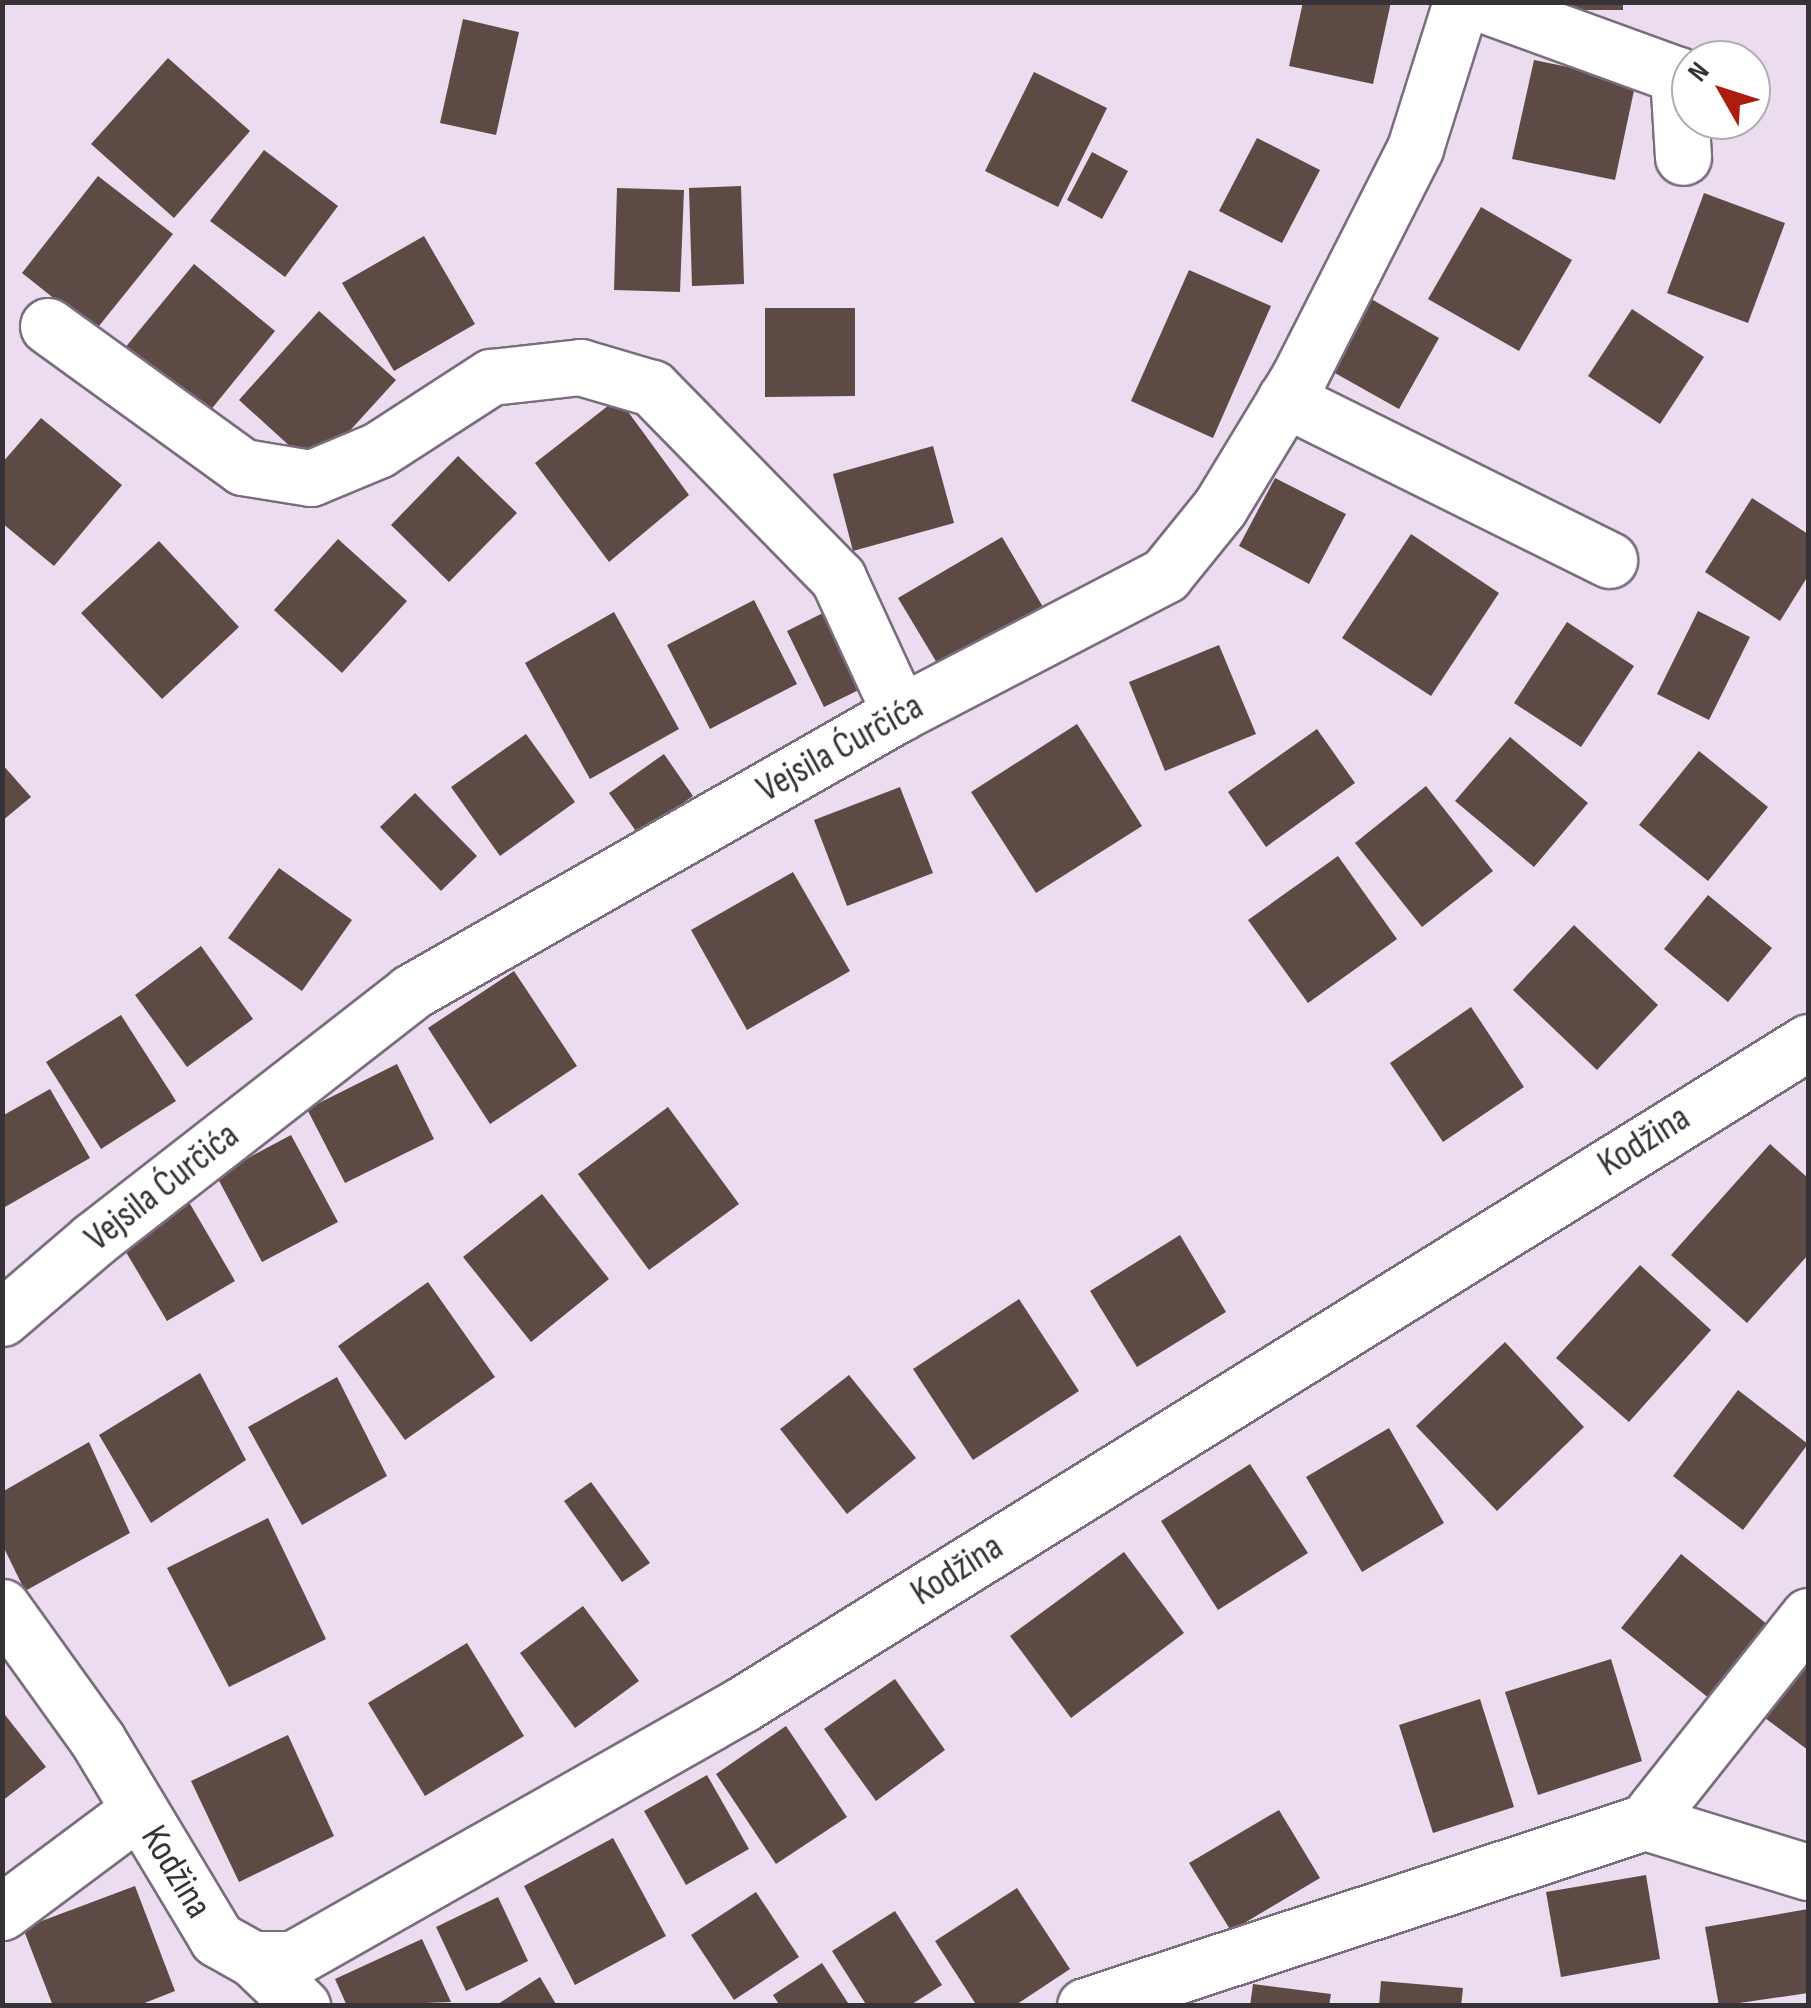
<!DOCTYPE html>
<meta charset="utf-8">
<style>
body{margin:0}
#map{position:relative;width:1811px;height:2008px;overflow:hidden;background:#ebdcef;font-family:"Sofia Sans Condensed",sans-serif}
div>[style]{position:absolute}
.building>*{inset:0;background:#5e4a44}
.roads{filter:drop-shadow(2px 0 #7a6d7e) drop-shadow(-2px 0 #7a6d7e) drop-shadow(0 2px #7a6d7e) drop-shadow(0 -2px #7a6d7e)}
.minor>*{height:55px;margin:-27.5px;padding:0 27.5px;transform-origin:27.5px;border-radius:27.5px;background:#fff}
span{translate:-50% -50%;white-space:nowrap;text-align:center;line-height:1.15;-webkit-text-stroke:10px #fff;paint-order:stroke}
.street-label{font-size:38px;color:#373138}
.frame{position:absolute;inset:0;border:5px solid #373138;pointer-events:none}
.north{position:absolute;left:1671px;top:40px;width:100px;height:100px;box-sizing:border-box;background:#fff;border:2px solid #afadaf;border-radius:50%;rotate:309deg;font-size:28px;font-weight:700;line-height:40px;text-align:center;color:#373138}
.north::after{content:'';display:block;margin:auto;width:35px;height:45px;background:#ac1d0e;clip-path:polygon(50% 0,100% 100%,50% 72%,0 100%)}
</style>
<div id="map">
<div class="building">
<i style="clip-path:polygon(1303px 2px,1391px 2px,1373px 84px,1289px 66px)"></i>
<i style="clip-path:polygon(1548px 2px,1623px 2px,1623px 10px,1548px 10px)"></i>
<i style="clip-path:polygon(463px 19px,519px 32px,496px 135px,440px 123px)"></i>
<i style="clip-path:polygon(168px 58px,250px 131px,174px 218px,91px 144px)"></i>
<i style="clip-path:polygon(1534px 60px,1636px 81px,1615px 180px,1512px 159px)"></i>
<i style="clip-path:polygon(1034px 72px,1107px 108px,1058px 207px,985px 171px)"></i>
<i style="clip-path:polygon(1257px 138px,1320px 170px,1282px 243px,1219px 211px)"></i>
<i style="clip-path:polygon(264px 150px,338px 206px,285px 277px,210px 221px)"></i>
<i style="clip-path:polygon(1092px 152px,1128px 171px,1102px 219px,1067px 200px)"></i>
<i style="clip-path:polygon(98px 176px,173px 234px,95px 331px,22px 273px)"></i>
<i style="clip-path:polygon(741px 186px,744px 284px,692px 286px,689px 188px)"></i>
<i style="clip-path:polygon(617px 188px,684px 190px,680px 292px,614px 290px)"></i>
<i style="clip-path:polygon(1704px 193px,1785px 223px,1748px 323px,1667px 293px)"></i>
<i style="clip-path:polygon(1481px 207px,1572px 260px,1519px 351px,1428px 299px)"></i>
<i style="clip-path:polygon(424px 236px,475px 324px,394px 371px,342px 283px)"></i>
<i style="clip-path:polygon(194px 264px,275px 331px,205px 417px,124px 349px)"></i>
<i style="clip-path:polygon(1189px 270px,1271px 306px,1213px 438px,1131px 401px)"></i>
<i style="clip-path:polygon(1366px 296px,1439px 338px,1399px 409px,1326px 368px)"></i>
<i style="clip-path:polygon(765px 308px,855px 308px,855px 396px,765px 397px)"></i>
<i style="clip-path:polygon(1632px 309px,1704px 357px,1660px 424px,1588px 376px)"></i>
<i style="clip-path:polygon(319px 311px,396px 380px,315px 469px,239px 400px)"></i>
<i style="clip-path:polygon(618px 398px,689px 495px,609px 562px,535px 463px)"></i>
<i style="clip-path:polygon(41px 418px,122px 485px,54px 566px,2px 523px,2px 463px)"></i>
<i style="clip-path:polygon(933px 446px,954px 523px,853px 551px,833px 474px)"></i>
<i style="clip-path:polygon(458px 456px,517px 513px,449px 582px,391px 525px)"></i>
<i style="clip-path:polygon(1275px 478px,1346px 514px,1309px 584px,1239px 546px)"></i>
<i style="clip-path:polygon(1752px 498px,1808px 534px,1808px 576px,1780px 621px,1705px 572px)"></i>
<i style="clip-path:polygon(1411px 534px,1499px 593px,1431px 696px,1342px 638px)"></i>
<i style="clip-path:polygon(1002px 537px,1043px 607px,940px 668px,898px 598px)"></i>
<i style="clip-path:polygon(338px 539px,407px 601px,342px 673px,274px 610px)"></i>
<i style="clip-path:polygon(159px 541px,239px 627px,162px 699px,81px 613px)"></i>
<i style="clip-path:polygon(754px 600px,797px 684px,710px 729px,667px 645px)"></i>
<i style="clip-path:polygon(835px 607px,873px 683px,824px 707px,787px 631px)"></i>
<i style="clip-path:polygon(1698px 611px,1750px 637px,1709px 720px,1657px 694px)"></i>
<i style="clip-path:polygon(614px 612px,679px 729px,590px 779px,525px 663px)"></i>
<i style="clip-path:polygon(1567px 622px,1634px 666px,1581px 747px,1514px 703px)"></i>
<i style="clip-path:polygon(1219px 645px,1256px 734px,1165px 771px,1129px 682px)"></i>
<i style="clip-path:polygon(1077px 724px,1142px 826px,1036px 893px,971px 792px)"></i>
<i style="clip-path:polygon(1317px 729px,1355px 783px,1266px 847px,1228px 792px)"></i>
<i style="clip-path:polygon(526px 734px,575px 802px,500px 856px,451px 787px)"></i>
<i style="clip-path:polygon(1510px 737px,1588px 803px,1534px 867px,1455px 801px)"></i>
<i style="clip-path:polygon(1699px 751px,1768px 807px,1708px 881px,1639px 825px)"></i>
<i style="clip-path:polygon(664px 754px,693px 796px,638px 834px,609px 793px)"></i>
<i style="clip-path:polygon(2px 764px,31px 797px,2px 821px)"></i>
<i style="clip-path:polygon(1426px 786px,1493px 871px,1422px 927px,1355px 843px)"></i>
<i style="clip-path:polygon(900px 787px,933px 873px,847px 906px,814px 820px)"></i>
<i style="clip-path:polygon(415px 793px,477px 856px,441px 891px,380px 827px)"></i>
<i style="clip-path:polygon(1338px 856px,1397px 939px,1308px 1003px,1248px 920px)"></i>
<i style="clip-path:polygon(279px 868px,352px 920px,302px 991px,228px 938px)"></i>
<i style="clip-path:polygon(793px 872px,850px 971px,747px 1030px,691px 930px)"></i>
<i style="clip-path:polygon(1708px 895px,1772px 948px,1728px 1002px,1664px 949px)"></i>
<i style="clip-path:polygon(1574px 925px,1658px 1005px,1597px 1070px,1513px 990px)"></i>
<i style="clip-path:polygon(201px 946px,253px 1019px,187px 1067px,135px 995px)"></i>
<i style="clip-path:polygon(514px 971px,577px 1066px,490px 1124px,428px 1028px)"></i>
<i style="clip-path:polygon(1471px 1007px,1524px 1087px,1443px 1142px,1390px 1063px)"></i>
<i style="clip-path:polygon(121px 1015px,176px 1101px,101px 1149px,46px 1062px)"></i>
<i style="clip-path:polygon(397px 1064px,434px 1139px,345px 1183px,307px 1109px)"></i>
<i style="clip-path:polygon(50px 1089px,90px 1158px,5px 1207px,2px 1116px)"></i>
<i style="clip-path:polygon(668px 1107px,739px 1204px,649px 1270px,578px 1174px)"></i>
<i style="clip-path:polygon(291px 1135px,338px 1222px,262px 1262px,216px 1175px)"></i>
<i style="clip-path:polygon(1770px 1144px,1808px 1178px,1808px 1255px,1747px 1323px,1671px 1255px)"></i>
<i style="clip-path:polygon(542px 1194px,609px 1279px,531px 1342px,463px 1257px)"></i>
<i style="clip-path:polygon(186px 1197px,235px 1281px,167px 1321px,117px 1237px)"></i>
<i style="clip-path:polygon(1180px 1235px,1226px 1312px,1137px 1367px,1090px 1291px)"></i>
<i style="clip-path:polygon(1640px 1265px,1711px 1330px,1629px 1422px,1556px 1358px)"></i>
<i style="clip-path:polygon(428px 1282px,495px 1377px,405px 1440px,338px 1346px)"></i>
<i style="clip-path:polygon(1019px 1299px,1079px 1391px,973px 1460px,913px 1369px)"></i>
<i style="clip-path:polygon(1505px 1342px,1584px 1427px,1497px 1511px,1416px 1426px)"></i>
<i style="clip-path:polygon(200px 1373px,246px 1460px,151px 1523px,99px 1435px)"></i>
<i style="clip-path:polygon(849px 1375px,916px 1458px,847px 1514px,780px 1429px)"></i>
<i style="clip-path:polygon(337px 1377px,387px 1476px,302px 1525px,248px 1427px)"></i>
<i style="clip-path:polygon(1738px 1390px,1808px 1444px,1743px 1530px,1673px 1476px)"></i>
<i style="clip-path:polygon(1389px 1428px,1444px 1523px,1362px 1572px,1306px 1477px)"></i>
<i style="clip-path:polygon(89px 1442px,130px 1533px,25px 1591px,2px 1544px,2px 1492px)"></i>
<i style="clip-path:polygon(1250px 1464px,1308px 1553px,1218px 1610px,1161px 1521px)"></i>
<i style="clip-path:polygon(591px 1482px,650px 1563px,622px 1582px,564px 1501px)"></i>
<i style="clip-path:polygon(268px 1518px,326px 1639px,229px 1687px,167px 1568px)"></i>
<i style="clip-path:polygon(1124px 1552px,1184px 1633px,1071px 1718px,1010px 1636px)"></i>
<i style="clip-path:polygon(1681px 1554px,1768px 1625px,1710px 1699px,1621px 1628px)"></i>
<i style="clip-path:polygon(583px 1606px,639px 1681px,575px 1728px,520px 1653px)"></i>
<i style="clip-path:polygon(467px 1643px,524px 1736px,425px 1796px,368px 1703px)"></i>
<i style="clip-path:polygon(1808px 1651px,1808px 1750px,1761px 1715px)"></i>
<i style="clip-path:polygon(1611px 1659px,1642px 1761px,1538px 1795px,1505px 1692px)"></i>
<i style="clip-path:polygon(895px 1679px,945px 1750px,876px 1801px,824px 1729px)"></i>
<i style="clip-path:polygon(1480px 1699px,1514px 1807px,1433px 1833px,1399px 1725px)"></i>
<i style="clip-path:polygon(2px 1711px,46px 1767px,2px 1801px)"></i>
<i style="clip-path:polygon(786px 1726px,847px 1817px,776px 1864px,716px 1774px)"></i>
<i style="clip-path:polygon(288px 1735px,334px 1836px,239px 1882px,191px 1781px)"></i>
<i style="clip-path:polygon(707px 1775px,749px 1849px,686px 1885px,644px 1811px)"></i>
<i style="clip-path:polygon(1279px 1810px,1320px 1878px,1231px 1931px,1189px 1863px)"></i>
<i style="clip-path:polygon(613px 1838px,666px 1936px,575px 1985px,524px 1886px)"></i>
<i style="clip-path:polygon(1646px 1875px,1660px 1959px,1561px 1977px,1546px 1892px)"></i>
<i style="clip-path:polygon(135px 1886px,175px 1991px,137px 2006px,53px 2006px,23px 1928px)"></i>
<i style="clip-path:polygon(1017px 1888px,1070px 1969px,1014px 2006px,977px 2006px,935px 1941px)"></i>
<i style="clip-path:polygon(756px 1892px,799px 1957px,734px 2000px,691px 1935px)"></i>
<i style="clip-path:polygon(498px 1897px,528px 1961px,466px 1991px,436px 1927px)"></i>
<i style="clip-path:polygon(1808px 1909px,1808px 1993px,1719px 2006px,1705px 1927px)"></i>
<i style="clip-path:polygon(895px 1911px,942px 1985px,909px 2006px,867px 2006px,832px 1951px)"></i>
<i style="clip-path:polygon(422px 1939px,451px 2002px,347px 2006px,335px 1979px)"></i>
<i style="clip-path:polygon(822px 1963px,850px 2006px,780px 2006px,773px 1995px)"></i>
<i style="clip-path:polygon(540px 1977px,557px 2006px,495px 2006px)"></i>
<i style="clip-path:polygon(1381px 1981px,1463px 1988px,1461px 2006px,1379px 2006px)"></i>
<i style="clip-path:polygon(1253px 1984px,1331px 1994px,1329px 2006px,1250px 2006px)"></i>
</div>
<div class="roads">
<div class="minor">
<i style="left:1477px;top:2px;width:214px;rotate:20deg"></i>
<i style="left:1678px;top:75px;width:82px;rotate:86.5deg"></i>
<i style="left:48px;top:326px;width:241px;rotate:35.9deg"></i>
<i style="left:243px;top:467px;width:69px;rotate:9.2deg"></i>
<i style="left:311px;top:478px;width:73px;rotate:-22.7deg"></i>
<i style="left:378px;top:450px;width:135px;rotate:-32.9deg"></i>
<i style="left:491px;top:377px;width:90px;rotate:-6.4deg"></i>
<i style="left:580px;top:367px;width:75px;rotate:16.3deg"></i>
<i style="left:652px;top:388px;width:266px;rotate:45.6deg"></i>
<i style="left:838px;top:578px;width:149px;rotate:65.3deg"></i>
<i style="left:1285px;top:399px;width:362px;rotate:26.4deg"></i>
<i style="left:2px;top:1318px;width:120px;rotate:-40.6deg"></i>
<i style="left:93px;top:1240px;width:403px;rotate:-37.9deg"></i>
<i style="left:411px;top:992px;width:563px;rotate:-29.71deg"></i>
<i style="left:900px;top:713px;width:299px;rotate:-27.5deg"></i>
<i style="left:1165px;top:575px;width:87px;rotate:-51deg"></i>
<i style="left:1220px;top:507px;width:152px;rotate:-58.7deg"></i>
<i style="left:1299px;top:377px;width:257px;rotate:-63.1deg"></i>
<i style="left:1415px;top:148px;width:153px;rotate:-72.5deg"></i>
<i style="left:2px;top:1607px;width:163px;rotate:54.3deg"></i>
<i style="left:97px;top:1739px;width:233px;rotate:59deg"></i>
<i style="left:217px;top:1939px;width:41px;rotate:29.1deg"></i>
<i style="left:253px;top:1959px;width:40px"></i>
<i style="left:293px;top:1959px;width:517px;rotate:-29.54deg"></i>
<i style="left:743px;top:1704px;width:1254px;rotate:-31.86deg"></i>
<i style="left:1645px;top:1822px;width:263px;rotate:-51.6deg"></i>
<i style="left:1645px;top:1822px;width:170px;rotate:17.1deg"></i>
<i style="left:2px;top:1912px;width:171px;rotate:-36.7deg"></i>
<i style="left:253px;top:1959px;width:68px;rotate:43.8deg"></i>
<i style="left:1085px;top:2006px;width:589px;rotate:-18.19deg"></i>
</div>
</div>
<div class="street-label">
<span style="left:840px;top:748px;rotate:-29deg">Vejsila Ćurčića</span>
<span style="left:1644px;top:1141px;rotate:-32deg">Kodžina</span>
<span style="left:162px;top:1187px;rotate:-38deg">Vejsila Ćurčića</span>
<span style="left:957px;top:1570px;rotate:-32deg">Kodžina</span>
<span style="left:176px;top:1872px;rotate:59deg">Kodžina</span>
</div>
<div class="frame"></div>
<div class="north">N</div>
</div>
